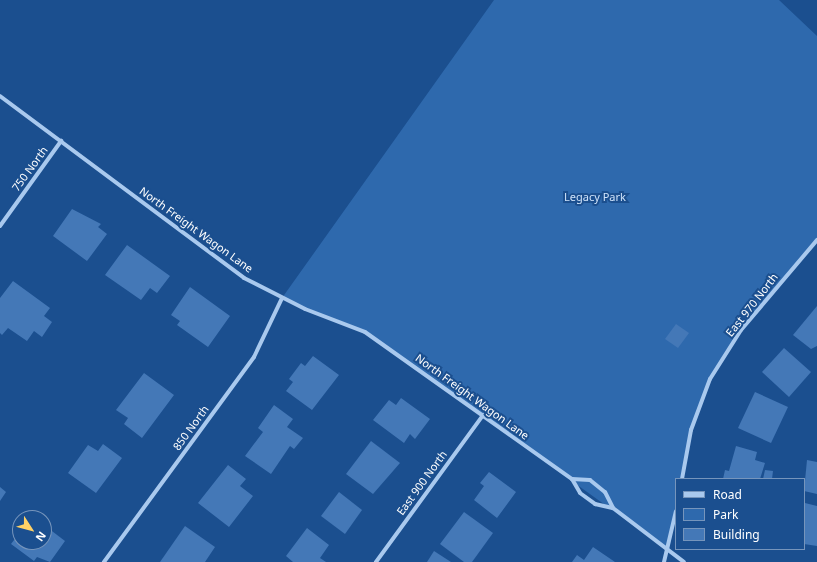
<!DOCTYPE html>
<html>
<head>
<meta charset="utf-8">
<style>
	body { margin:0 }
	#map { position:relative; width:817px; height:562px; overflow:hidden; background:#1b4f8f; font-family:"Noto Sans",sans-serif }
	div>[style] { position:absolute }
	.green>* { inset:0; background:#2e69ad }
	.building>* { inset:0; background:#4478b7 }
	.minor>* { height:4px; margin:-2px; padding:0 2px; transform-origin:2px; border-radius:2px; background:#a9c9ee }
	span { translate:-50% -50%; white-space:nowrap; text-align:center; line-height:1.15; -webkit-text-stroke:4px #1b4f8f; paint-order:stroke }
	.street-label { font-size:11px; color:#fff }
	.park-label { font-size:11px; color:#cfe3fa }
	.legend { position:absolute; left:675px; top:478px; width:130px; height:72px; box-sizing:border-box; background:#1b4f8f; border:1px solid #7695bc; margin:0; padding:5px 7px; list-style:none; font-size:12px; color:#fff }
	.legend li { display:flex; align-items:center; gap:8px; height:20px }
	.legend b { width:20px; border:1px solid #7695bc }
	.north { position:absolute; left:12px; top:510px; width:40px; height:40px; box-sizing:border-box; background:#1b4f8f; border:1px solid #7695bc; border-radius:50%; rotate:126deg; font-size:11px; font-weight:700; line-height:16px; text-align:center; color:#fff }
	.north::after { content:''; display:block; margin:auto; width:14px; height:18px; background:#ffd166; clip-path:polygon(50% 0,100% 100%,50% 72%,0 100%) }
</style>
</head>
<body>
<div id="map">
	<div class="green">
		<i style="clip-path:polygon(494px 0,779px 0,817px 36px,817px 240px,741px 330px,710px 379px,691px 430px,682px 479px,676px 479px,676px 511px,669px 551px,365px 332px,282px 298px)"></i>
	</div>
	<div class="building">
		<i style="clip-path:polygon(72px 209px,101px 224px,98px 227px,107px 234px,87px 261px,53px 236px)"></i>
		<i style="clip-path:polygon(127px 245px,170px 276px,157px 293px,150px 288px,141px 300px,105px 275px)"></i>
		<i style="clip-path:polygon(13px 281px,50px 308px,44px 316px,52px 322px,42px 337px,34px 331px,27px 341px,8px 328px,2px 335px,0 333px,0 298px)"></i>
		<i style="clip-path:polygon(190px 287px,230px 316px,208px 347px,177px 325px,180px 321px,171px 315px)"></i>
		<i style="clip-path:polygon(817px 306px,817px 346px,811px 349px,793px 335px)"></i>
		<i style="clip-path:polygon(676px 324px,689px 333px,678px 348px,665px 339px)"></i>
		<i style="clip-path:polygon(784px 348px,811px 372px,789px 397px,762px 372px)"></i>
		<i style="clip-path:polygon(313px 356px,339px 375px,312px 410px,286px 391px,293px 382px,289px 379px,301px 363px,305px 366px)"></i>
		<i style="clip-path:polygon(144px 373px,174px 395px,142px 438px,124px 424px,128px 418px,116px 410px)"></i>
		<i style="clip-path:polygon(755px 392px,788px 407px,771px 443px,738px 428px)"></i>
		<i style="clip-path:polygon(401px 398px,430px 419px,415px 439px,410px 434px,404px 443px,373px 420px,389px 400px,396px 405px)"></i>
		<i style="clip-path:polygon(274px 405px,293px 419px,287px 427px,303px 438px,294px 449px,290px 446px,271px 474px,245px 456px,263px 432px,258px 428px)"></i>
		<i style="clip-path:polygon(371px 441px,400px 463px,373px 494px,346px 474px)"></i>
		<i style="clip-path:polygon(103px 444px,122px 458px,96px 493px,68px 473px,88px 445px,98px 451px)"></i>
		<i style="clip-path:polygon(736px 446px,757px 452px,755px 460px,765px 463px,760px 479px,723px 479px,725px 470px,729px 471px)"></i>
		<i style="clip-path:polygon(807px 460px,817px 462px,817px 494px,804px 491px)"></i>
		<i style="clip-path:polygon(228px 465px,246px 479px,240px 486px,253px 496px,229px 527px,198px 503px)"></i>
		<i style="clip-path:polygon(765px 470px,773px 471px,772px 479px,763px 479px)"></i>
		<i style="clip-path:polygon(489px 472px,516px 492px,497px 518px,474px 500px,484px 486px,480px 483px)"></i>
		<i style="clip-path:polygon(0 487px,6px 492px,0 501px)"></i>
		<i style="clip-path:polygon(339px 492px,362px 510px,345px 534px,321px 516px)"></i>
		<i style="clip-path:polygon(805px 503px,817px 506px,817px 546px,804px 544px)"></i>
		<i style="clip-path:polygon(464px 512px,493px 533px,472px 562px,464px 562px,440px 544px)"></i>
		<i style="clip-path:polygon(44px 525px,65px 541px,50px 562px,37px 557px,34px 561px,11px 544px,20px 532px,20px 542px,44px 542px)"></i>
		<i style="clip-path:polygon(185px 526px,215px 547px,205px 562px,160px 562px)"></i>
		<i style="clip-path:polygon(307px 528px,329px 545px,320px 558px,326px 562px,293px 562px,286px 556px)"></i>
		<i style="clip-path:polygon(593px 547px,615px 562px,572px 562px,577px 555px,584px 560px)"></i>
		<i style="clip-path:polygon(434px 551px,451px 562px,427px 562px)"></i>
	</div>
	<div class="minor">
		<i style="left:0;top:96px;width:304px;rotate:36.7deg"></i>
		<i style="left:244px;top:278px;width:68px;rotate:26.9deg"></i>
		<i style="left:305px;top:309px;width:64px;rotate:21deg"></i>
		<i style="left:365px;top:332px;width:254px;rotate:35.4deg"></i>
		<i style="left:572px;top:479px;width:16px;rotate:60deg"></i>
		<i style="left:580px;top:493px;width:19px;rotate:36deg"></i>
		<i style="left:595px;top:504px;width:18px;rotate:13deg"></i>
		<i style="left:0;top:226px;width:105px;rotate:-54.3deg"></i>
		<i style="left:572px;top:479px;width:18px;rotate:3deg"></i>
		<i style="left:590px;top:480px;width:19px;rotate:39deg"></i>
		<i style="left:605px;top:492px;width:18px;rotate:63deg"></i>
		<i style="left:613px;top:508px;width:89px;rotate:37.3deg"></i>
		<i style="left:682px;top:479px;width:50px;rotate:-79.6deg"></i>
		<i style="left:691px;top:430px;width:54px;rotate:-69.6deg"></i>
		<i style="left:710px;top:379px;width:58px;rotate:-57.7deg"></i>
		<i style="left:741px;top:330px;width:118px;rotate:-49.8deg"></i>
		<i style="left:104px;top:562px;width:254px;rotate:-53.8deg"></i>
		<i style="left:254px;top:357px;width:65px;rotate:-64.6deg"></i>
		<i style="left:376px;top:562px;width:182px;rotate:-53.9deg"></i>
		<i style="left:664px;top:562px;width:52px;rotate:-76.8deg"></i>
	</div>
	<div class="street-label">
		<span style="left:30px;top:169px;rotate:-54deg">750 North</span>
		<span style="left:196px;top:230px;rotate:36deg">North Freight Wagon Lane</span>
		<span style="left:752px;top:305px;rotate:-52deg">East 970 North</span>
		<span style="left:472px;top:397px;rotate:36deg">North Freight Wagon Lane</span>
		<span style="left:191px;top:428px;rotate:-54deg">850 North</span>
		<span style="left:422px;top:483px;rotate:-54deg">East 900 North</span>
	</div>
	<div class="park-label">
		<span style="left:595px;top:197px">Legacy Park</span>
	</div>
	<ul class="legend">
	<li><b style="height:5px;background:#a9c9ee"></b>Road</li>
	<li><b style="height:11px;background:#2e69ad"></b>Park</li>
	<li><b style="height:11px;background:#4478b7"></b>Building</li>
	</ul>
	<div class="north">N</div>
</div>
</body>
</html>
